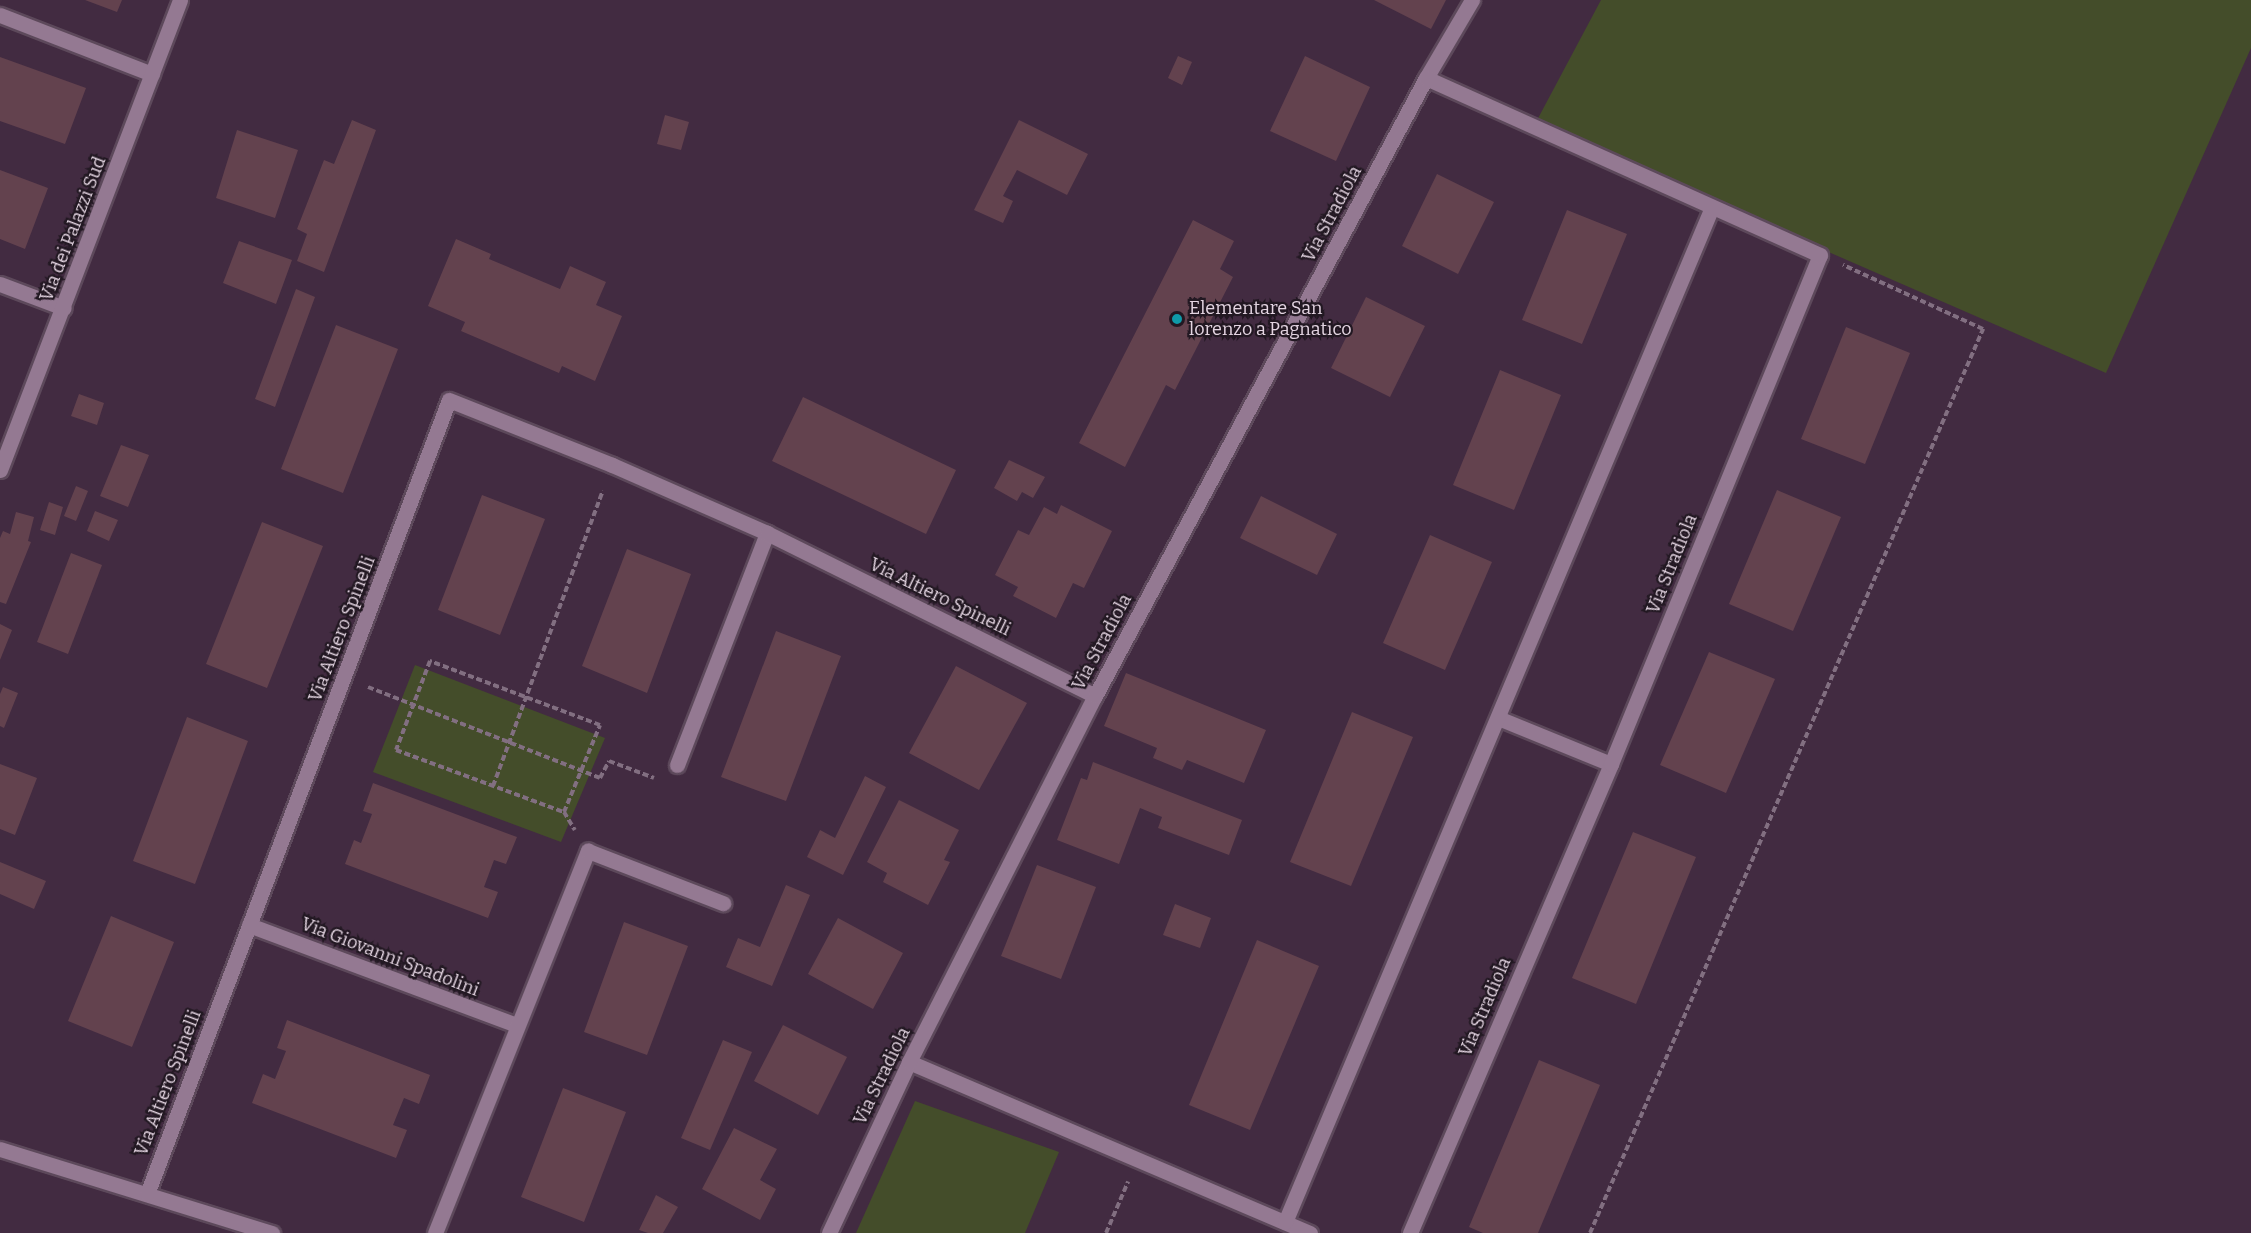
<!DOCTYPE html>
<html>
<head>
<meta charset="utf-8">
<style>
	body { margin:0 }
	#map { position:relative; width:2251px; height:1233px; overflow:hidden; background:#422b41; font-family:Bitter,serif }
	div>[style] { position:absolute }
	.green>* { inset:0; background:#444d2a }
	.building>* { inset:0; background:#63424e }
	.path>* { height:4px; margin-top:-2px; transform-origin:0; background:repeating-linear-gradient(90deg,#826f81 0 6px,transparent 0 9px) }
	.roads { filter:drop-shadow(2px 0 #5d495b) drop-shadow(-2px 0 #5d495b) drop-shadow(0 2px #5d495b) drop-shadow(0 -2px #5d495b) }
	.minor>* { height:15px; margin:-7.5px; padding:0 7.5px; transform-origin:7.5px; border-radius:7.5px; background:#947992 }
	.dots>* { width:16px; height:16px; translate:-50% -50%; box-sizing:border-box; border:3px solid #221822; border-radius:50% }
	span { translate:-50% -50%; white-space:nowrap; text-align:center; line-height:1.15; -webkit-text-stroke:4.5px #221822; paint-order:stroke }
	.street-label { font-size:18px; color:#e4d5e2 }
	.poi-label { font-size:18px; color:#e4d5e2 }
	.left { translate:0 -50%; text-align:left }
</style>
</head>
<body>
<div id="map">
	<div class="green">
		<i style="clip-path:polygon(1601px 0,2251px 0,2251px 48px,2106px 373px,1535px 124px)"></i>
		<i style="clip-path:polygon(415px 665px,605px 738px,561px 842px,373px 772px)"></i>
		<i style="clip-path:polygon(915px 1101px,1059px 1152px,1025px 1233px,856px 1233px)"></i>
	</div>
	<div class="building">
		<i style="clip-path:polygon(85px 0,122px 0,117px 12px)"></i>
		<i style="clip-path:polygon(1374px 0,1446px 0,1431px 29px)"></i>
		<i style="clip-path:polygon(1178px 56px,1192px 62px,1182px 85px,1168px 78px)"></i>
		<i style="clip-path:polygon(1305px 56px,1370px 87px,1336px 161px,1270px 131px)"></i>
		<i style="clip-path:polygon(0 57px,86px 88px,65px 144px,0 121px)"></i>
		<i style="clip-path:polygon(665px 115px,689px 122px,681px 150px,657px 144px)"></i>
		<i style="clip-path:polygon(352px 120px,376px 130px,324px 272px,297px 261px,307px 234px,297px 229px,324px 160px,334px 164px)"></i>
		<i style="clip-path:polygon(1019px 120px,1088px 154px,1067px 195px,1017px 170px,1003px 196px,1013px 201px,1003px 223px,974px 210px)"></i>
		<i style="clip-path:polygon(237px 130px,298px 150px,275px 218px,216px 198px)"></i>
		<i style="clip-path:polygon(0 170px,48px 188px,25px 249px,0 239px)"></i>
		<i style="clip-path:polygon(1437px 174px,1494px 202px,1458px 274px,1402px 246px)"></i>
		<i style="clip-path:polygon(1567px 210px,1627px 234px,1582px 344px,1522px 320px)"></i>
		<i style="clip-path:polygon(1193px 220px,1234px 241px,1220px 269px,1233px 277px,1175px 390px,1166px 385px,1125px 467px,1079px 443px)"></i>
		<i style="clip-path:polygon(456px 239px,491px 254px,489px 259px,560px 289px,570px 266px,606px 282px,596px 305px,622px 316px,595px 381px,562px 366px,559px 373px,461px 331px,465px 322px,428px 306px)"></i>
		<i style="clip-path:polygon(239px 241px,292px 260px,276px 304px,223px 283px)"></i>
		<i style="clip-path:polygon(296px 289px,315px 297px,275px 407px,255px 399px)"></i>
		<i style="clip-path:polygon(1366px 297px,1425px 326px,1390px 397px,1331px 368px)"></i>
		<i style="clip-path:polygon(336px 325px,398px 349px,343px 493px,281px 469px)"></i>
		<i style="clip-path:polygon(1846px 327px,1910px 353px,1865px 464px,1801px 439px)"></i>
		<i style="clip-path:polygon(1500px 370px,1561px 395px,1514px 510px,1453px 485px)"></i>
		<i style="clip-path:polygon(79px 394px,104px 403px,97px 425px,71px 416px)"></i>
		<i style="clip-path:polygon(803px 397px,956px 470px,926px 534px,772px 461px)"></i>
		<i style="clip-path:polygon(121px 445px,149px 455px,128px 507px,100px 496px)"></i>
		<i style="clip-path:polygon(1009px 460px,1045px 477px,1033px 498px,1022px 492px,1017px 501px,994px 488px)"></i>
		<i style="clip-path:polygon(76px 486px,88px 491px,76px 521px,64px 516px)"></i>
		<i style="clip-path:polygon(1777px 490px,1841px 517px,1793px 631px,1729px 604px)"></i>
		<i style="clip-path:polygon(482px 495px,545px 519px,500px 635px,438px 610px)"></i>
		<i style="clip-path:polygon(1261px 496px,1337px 534px,1317px 575px,1240px 538px)"></i>
		<i style="clip-path:polygon(49px 502px,63px 507px,55px 535px,40px 530px)"></i>
		<i style="clip-path:polygon(1061px 505px,1112px 531px,1084px 588px,1073px 583px,1056px 618px,1013px 596px,1018px 587px,995px 575px,1018px 530px,1029px 535px,1044px 507px,1057px 514px)"></i>
		<i style="clip-path:polygon(95px 511px,118px 520px,109px 541px,87px 531px)"></i>
		<i style="clip-path:polygon(16px 512px,34px 517px,28px 541px,31px 542px,6px 604px,0 602px,0 538px,3px 531px,10px 534px)"></i>
		<i style="clip-path:polygon(262px 522px,323px 546px,267px 688px,206px 664px)"></i>
		<i style="clip-path:polygon(1430px 535px,1492px 562px,1445px 670px,1383px 643px)"></i>
		<i style="clip-path:polygon(627px 549px,691px 574px,647px 693px,582px 666px)"></i>
		<i style="clip-path:polygon(71px 553px,102px 565px,68px 654px,37px 642px)"></i>
		<i style="clip-path:polygon(0 624px,12px 630px,0 660px)"></i>
		<i style="clip-path:polygon(776px 631px,841px 656px,786px 801px,721px 777px)"></i>
		<i style="clip-path:polygon(1709px 652px,1775px 679px,1726px 793px,1660px 765px)"></i>
		<i style="clip-path:polygon(956px 666px,1027px 703px,979px 790px,909px 753px)"></i>
		<i style="clip-path:polygon(1126px 673px,1266px 730px,1244px 783px,1187px 760px,1182px 770px,1153px 758px,1157px 748px,1104px 726px)"></i>
		<i style="clip-path:polygon(3px 687px,18px 693px,4px 728px,0 726px,0 694px)"></i>
		<i style="clip-path:polygon(1352px 712px,1413px 737px,1351px 886px,1290px 862px)"></i>
		<i style="clip-path:polygon(187px 717px,248px 741px,195px 884px,133px 861px)"></i>
		<i style="clip-path:polygon(1093px 762px,1242px 820px,1229px 855px,1158px 828px,1162px 817px,1140px 808px,1119px 864px,1057px 840px,1081px 778px,1087px 780px)"></i>
		<i style="clip-path:polygon(0 764px,37px 778px,15px 835px,0 829px)"></i>
		<i style="clip-path:polygon(865px 776px,886px 787px,843px 875px,807px 857px,820px 830px,835px 838px)"></i>
		<i style="clip-path:polygon(373px 783px,517px 837px,506px 864px,494px 860px,484px 887px,498px 892px,488px 918px,345px 864px,354px 840px,361px 843px,372px 814px,363px 811px)"></i>
		<i style="clip-path:polygon(899px 800px,959px 830px,944px 860px,950px 862px,928px 905px,883px 882px,887px 873px,867px 862px)"></i>
		<i style="clip-path:polygon(1633px 832px,1696px 857px,1636px 1004px,1572px 978px)"></i>
		<i style="clip-path:polygon(0 862px,46px 881px,34px 909px,0 894px)"></i>
		<i style="clip-path:polygon(1037px 865px,1096px 887px,1061px 979px,1001px 956px)"></i>
		<i style="clip-path:polygon(786px 885px,810px 895px,772px 986px,726px 967px,738px 938px,760px 947px)"></i>
		<i style="clip-path:polygon(1175px 904px,1211px 918px,1200px 948px,1163px 935px)"></i>
		<i style="clip-path:polygon(111px 916px,174px 942px,132px 1047px,68px 1021px)"></i>
		<i style="clip-path:polygon(838px 918px,903px 953px,873px 1009px,808px 974px)"></i>
		<i style="clip-path:polygon(624px 922px,688px 946px,647px 1055px,584px 1032px)"></i>
		<i style="clip-path:polygon(1257px 940px,1319px 966px,1250px 1130px,1189px 1105px)"></i>
		<i style="clip-path:polygon(287px 1020px,430px 1075px,419px 1104px,404px 1098px,393px 1125px,407px 1130px,396px 1158px,252px 1103px,263px 1074px,275px 1079px,286px 1051px,277px 1048px)"></i>
		<i style="clip-path:polygon(783px 1025px,847px 1057px,818px 1115px,754px 1081px)"></i>
		<i style="clip-path:polygon(723px 1040px,752px 1052px,710px 1150px,681px 1138px)"></i>
		<i style="clip-path:polygon(1539px 1060px,1600px 1085px,1538px 1233px,1483px 1233px,1469px 1227px)"></i>
		<i style="clip-path:polygon(563px 1088px,626px 1112px,584px 1222px,521px 1197px)"></i>
		<i style="clip-path:polygon(734px 1128px,777px 1149px,760px 1180px,776px 1189px,760px 1220px,702px 1189px)"></i>
		<i style="clip-path:polygon(656px 1195px,678px 1207px,663px 1233px,648px 1233px,639px 1230px)"></i>
	</div>
	<div class="path">
		<i style="left:368px;top:687px;width:249px;rotate:21.4deg"></i>
		<i style="left:600px;top:778px;width:19px;rotate:-62deg"></i>
		<i style="left:609px;top:761px;width:48px;rotate:20.7deg"></i>
		<i style="left:493px;top:786px;width:315px;rotate:-69.6deg"></i>
		<i style="left:564px;top:812px;width:94px;rotate:-67.5deg"></i>
		<i style="left:600px;top:725px;width:182px;rotate:-159.4deg"></i>
		<i style="left:430px;top:661px;width:95px;rotate:110.9deg"></i>
		<i style="left:396px;top:750px;width:179px;rotate:20.3deg"></i>
		<i style="left:564px;top:812px;width:21px;rotate:59deg"></i>
		<i style="left:1106px;top:1233px;width:56px;rotate:-66.7deg"></i>
		<i style="left:1590px;top:1233px;width:986px;rotate:-66.5deg"></i>
		<i style="left:1983px;top:329px;width:154px;rotate:-155.4deg"></i>
	</div>
	<div class="roads">
		<div class="minor">
			<i style="left:0;top:15px;width:163px;rotate:21.2deg"></i>
			<i style="left:0;top:284px;width:68px;rotate:20.6deg"></i>
			<i style="left:0;top:470px;width:503px;rotate:-69.04deg"></i>
			<i style="left:1498px;top:718px;width:122px;rotate:22.2deg"></i>
			<i style="left:677px;top:765px;width:249px;rotate:-68.8deg"></i>
			<i style="left:249px;top:925px;width:286px;rotate:20.5deg"></i>
			<i style="left:909px;top:1062px;width:436px;rotate:23.1deg"></i>
			<i style="left:0;top:1149px;width:285px;rotate:17.2deg"></i>
			<i style="left:147px;top:1194px;width:849px;rotate:-69.18deg"></i>
			<i style="left:449px;top:400px;width:175px;rotate:21.7deg"></i>
			<i style="left:612px;top:465px;width:169px;rotate:23.7deg"></i>
			<i style="left:767px;top:533px;width:366px;rotate:26.4deg"></i>
			<i style="left:1285px;top:1222px;width:1101px;rotate:-67.18deg"></i>
			<i style="left:435px;top:1233px;width:412px;rotate:-68.2deg"></i>
			<i style="left:588px;top:851px;width:145px;rotate:21.1deg"></i>
			<i style="left:829px;top:1233px;width:189px;rotate:-64.9deg"></i>
			<i style="left:909px;top:1062px;width:411px;rotate:-63.1deg"></i>
			<i style="left:1095px;top:696px;width:701px;rotate:-61.83deg"></i>
			<i style="left:1426px;top:78px;width:91px;rotate:-59.5deg"></i>
			<i style="left:1410px;top:1233px;width:510px;rotate:-66.8deg"></i>
			<i style="left:1611px;top:764px;width:550px;rotate:-67.68deg"></i>
			<i style="left:1820px;top:255px;width:432px;rotate:-155.8deg"></i>
		</div>
	</div>
	<div class="dots">
		<i style="left:1177px;top:319px;background:#0f9aa8"></i>
	</div>
	<div class="street-label">
		<span style="left:1332px;top:214px;rotate:-62deg">Via Stradiola</span>
		<span style="left:73px;top:229px;rotate:-69deg">Via dei Palazzi Sud</span>
		<span style="left:1672px;top:564px;rotate:-68deg">Via Stradiola</span>
		<span style="left:940px;top:597px;rotate:26deg">Via Altiero Spinelli</span>
		<span style="left:342px;top:629px;rotate:-69deg">Via Altiero Spinelli</span>
		<span style="left:1102px;top:642px;rotate:-62deg">Via Stradiola</span>
		<span style="left:390px;top:957px;rotate:21deg">Via Giovanni Spadolini</span>
		<span style="left:1485px;top:1007px;rotate:-67deg">Via Stradiola</span>
		<span style="left:882px;top:1076px;rotate:-64deg">Via Stradiola</span>
		<span style="left:168px;top:1083px;rotate:-69deg">Via Altiero Spinelli</span>
	</div>
	<div class="poi-label">
		<span class="left" style="left:1189px;top:319px">Elementare San<br>lorenzo a Pagnatico</span>
	</div>
</div>
</body>
</html>
